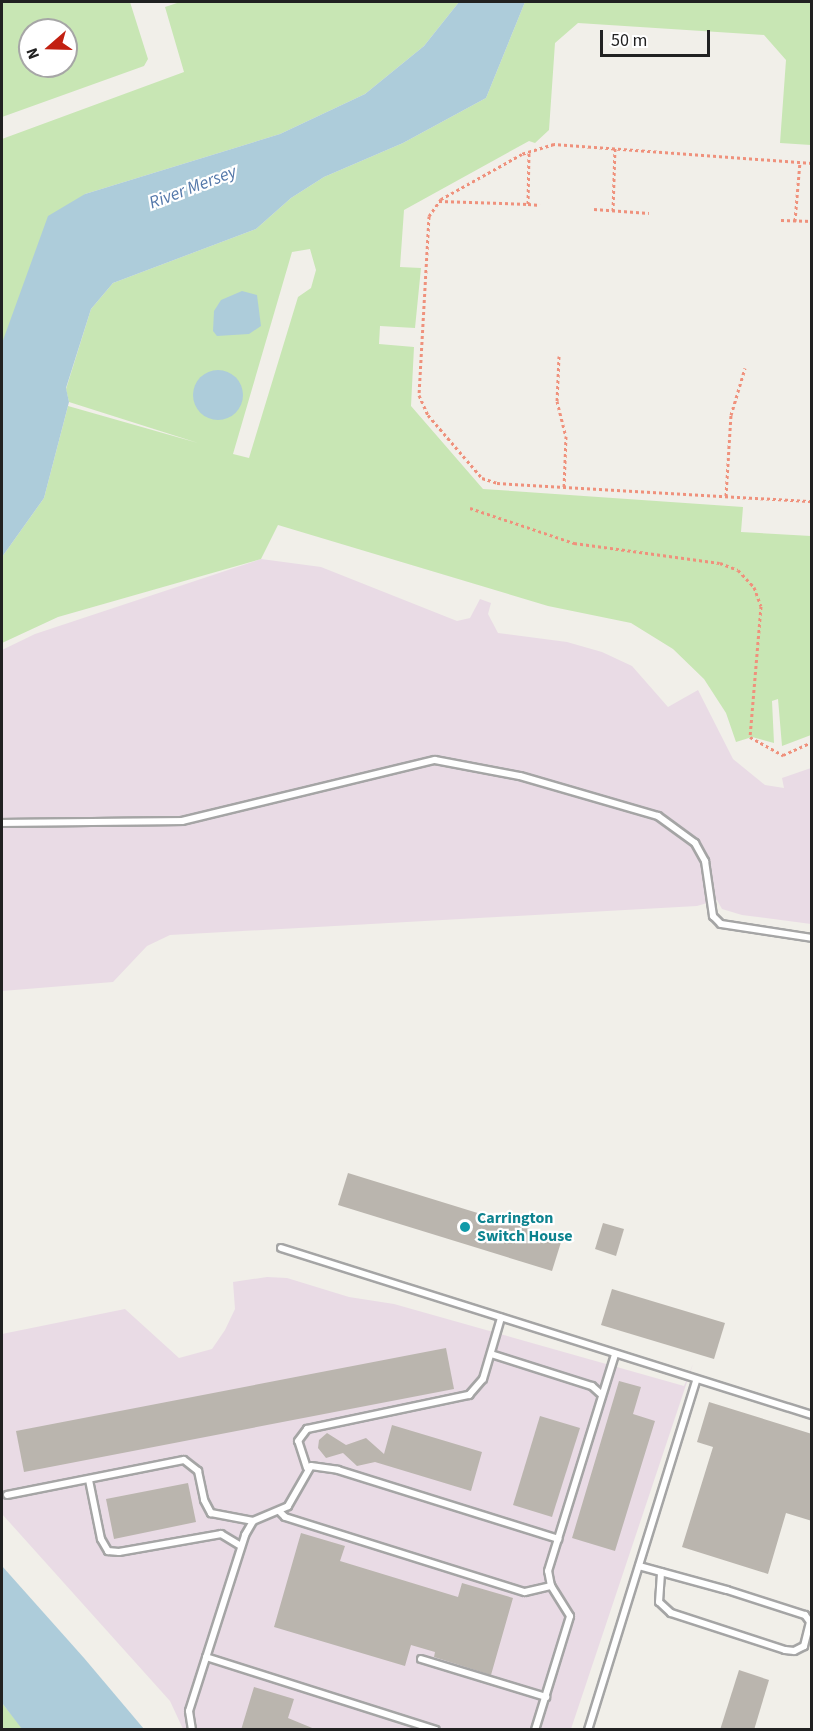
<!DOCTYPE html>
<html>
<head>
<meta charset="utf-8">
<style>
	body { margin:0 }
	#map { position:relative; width:813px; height:1731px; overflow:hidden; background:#f1efe9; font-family:"Source Sans 3",sans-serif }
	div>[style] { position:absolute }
	.industrial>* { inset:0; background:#e9dbe5 }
	.grass>* { inset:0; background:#c8e6b4 }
	.water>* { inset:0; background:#adccda }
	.round { border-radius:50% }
	.building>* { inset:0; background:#bab5ae }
	.path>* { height:3px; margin-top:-1.5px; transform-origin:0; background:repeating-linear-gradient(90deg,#ef917c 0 3px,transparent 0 6px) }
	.roads { filter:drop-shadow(2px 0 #a5a5a5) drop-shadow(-2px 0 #a5a5a5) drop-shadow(0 2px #a5a5a5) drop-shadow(0 -2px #a5a5a5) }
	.lane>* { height:6px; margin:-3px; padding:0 3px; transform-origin:3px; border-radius:3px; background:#fff }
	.dots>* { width:16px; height:16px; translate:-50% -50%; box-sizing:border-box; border:3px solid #fff; border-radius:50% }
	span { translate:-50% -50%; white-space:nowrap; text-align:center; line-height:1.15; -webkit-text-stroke:4.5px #fff; paint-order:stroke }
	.culture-label { font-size:16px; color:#0d838f; font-weight:700 }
	.left { translate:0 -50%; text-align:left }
	.water-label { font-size:18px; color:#5478aa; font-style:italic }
	.frame { position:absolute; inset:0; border:3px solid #212121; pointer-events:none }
	.north { position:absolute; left:18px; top:18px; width:60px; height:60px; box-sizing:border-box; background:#fff; border:2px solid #a6a6a6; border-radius:50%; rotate:250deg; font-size:16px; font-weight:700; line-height:24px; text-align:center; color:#212121 }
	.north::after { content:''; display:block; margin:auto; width:21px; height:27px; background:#c22011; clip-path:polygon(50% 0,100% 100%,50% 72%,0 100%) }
	.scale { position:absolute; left:600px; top:30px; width:110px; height:27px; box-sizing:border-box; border:3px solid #212121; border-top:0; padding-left:8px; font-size:18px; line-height:21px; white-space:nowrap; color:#212121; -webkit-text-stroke:4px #fff; paint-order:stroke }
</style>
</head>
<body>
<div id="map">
	<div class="industrial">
		<i style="clip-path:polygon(261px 559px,321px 567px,457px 621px,470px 618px,480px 599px,491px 603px,488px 614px,498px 633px,567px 642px,602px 652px,632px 666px,668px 707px,698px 690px,733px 759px,765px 785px,784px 788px,782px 778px,811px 768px,811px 924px,742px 915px,722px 909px,717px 900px,697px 906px,170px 935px,147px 946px,113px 982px,2px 991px,2px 650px,35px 634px)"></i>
		<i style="clip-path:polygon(267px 1277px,287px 1278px,349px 1297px,394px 1304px,684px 1386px,693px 1364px,571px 1729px,183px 1729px,170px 1701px,2px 1514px,2px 1334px,125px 1309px,179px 1358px,212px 1349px,225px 1330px,235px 1309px,233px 1282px)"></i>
	</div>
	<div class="grass">
		<i style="clip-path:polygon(evenodd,2px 2px,130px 2px,148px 59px,144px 66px,2px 117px,2px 2px,30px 30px,66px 30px,66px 66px,30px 66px,30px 30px)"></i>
		<i style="clip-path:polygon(180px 2px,459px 2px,424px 46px,365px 94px,280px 134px,85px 194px,2px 343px,2px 139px,184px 72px,165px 7px)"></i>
		<i style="clip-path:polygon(evenodd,525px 2px,811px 2px,811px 145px,780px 143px,786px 60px,764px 35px,578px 23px,555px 43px,549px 130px,535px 143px,529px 141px,404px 210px,400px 267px,421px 268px,415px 328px,380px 326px,379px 344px,414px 347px,411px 406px,483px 489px,743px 507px,741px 532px,811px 536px,811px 735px,782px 746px,778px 699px,772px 701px,774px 743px,752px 737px,736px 742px,726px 713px,704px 679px,673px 649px,631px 623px,548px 606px,278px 525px,261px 559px,58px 617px,2px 643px,2px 557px,44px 498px,68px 406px,198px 443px,69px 402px,66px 389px,91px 309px,113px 283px,256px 229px,291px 198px,324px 177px,403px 143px,486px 98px,525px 2px,310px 249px,316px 270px,311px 288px,298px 297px,249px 458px,233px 454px,292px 252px,310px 249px)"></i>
		<i style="clip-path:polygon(2px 1703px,23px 1729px,2px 1729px)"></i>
	</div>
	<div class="water">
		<i style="clip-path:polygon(459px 2px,525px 2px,486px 98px,403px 143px,324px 177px,291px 198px,256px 229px,113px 283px,91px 309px,66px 388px,69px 402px,44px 498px,2px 557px,2px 343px,48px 216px,85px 194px,280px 134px,365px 94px,424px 46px)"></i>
		<i style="clip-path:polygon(242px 291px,257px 295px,261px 326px,249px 334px,217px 336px,213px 331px,214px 311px,221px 300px)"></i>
		<i class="round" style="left:193px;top:370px;width:50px;height:50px"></i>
		<i style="clip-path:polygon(2px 1566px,84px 1658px,144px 1729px,22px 1729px,2px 1703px)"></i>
	</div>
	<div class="building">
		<i style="clip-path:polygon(348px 1173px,562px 1239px,552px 1271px,338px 1205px)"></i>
		<i style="clip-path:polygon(603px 1223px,624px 1229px,616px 1256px,595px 1249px)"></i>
		<i style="clip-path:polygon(612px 1289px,725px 1323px,714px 1359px,601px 1325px)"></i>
		<i style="clip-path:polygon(446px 1348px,454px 1389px,24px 1472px,16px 1431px)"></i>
		<i style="clip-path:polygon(619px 1381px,641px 1387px,633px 1414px,655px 1421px,615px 1551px,572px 1538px)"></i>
		<i style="clip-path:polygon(709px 1402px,812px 1434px,812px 1521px,786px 1513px,768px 1574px,682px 1547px,713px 1447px,697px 1442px)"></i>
		<i style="clip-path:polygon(540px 1416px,580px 1428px,552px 1517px,513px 1505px)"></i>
		<i style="clip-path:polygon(392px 1425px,482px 1452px,471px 1491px,375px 1462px,357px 1466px,343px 1453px,326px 1458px,318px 1448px,319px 1440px,327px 1433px,346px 1445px,366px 1438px,384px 1454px)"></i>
		<i style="clip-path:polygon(188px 1483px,196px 1522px,114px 1539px,106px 1499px)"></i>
		<i style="clip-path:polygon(301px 1533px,345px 1546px,340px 1561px,458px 1597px,462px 1583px,513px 1598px,491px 1675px,434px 1657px,435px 1652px,411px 1645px,405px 1666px,274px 1627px)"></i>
		<i style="clip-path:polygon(739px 1670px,769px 1680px,754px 1730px,720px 1730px)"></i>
		<i style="clip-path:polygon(254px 1687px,294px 1699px,288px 1718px,317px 1730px,241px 1730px)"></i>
	</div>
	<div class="path">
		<i style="left:812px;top:163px;width:259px;rotate:-175.8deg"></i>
		<i style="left:554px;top:144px;width:34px;rotate:163deg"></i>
		<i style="left:522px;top:154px;width:93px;rotate:150.9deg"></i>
		<i style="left:441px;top:199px;width:21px;rotate:125deg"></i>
		<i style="left:429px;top:216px;width:179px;rotate:93.2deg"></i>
		<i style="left:419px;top:395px;width:22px;rotate:66deg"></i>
		<i style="left:428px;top:415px;width:83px;rotate:49.4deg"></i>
		<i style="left:482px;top:478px;width:16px;rotate:18deg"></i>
		<i style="left:497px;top:483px;width:316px;rotate:3.3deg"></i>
		<i style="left:439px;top:201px;width:89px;rotate:1.9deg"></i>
		<i style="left:528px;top:204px;width:53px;rotate:-88.9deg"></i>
		<i style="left:528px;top:204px;width:12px;rotate:5deg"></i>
		<i style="left:594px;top:209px;width:55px;rotate:4.2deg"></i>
		<i style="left:613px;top:211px;width:63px;rotate:-88.2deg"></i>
		<i style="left:781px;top:220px;width:31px;rotate:2deg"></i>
		<i style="left:795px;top:221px;width:59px;rotate:-85.2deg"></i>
		<i style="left:559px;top:356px;width:45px;rotate:92.5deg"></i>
		<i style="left:557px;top:401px;width:36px;rotate:76deg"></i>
		<i style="left:566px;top:436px;width:51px;rotate:92.2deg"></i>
		<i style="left:726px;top:496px;width:81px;rotate:-86.5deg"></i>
		<i style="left:731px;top:415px;width:49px;rotate:-73.4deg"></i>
		<i style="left:470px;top:508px;width:110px;rotate:18.6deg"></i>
		<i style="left:574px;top:543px;width:147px;rotate:7.8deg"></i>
		<i style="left:720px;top:563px;width:19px;rotate:21deg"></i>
		<i style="left:738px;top:570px;width:23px;rotate:47deg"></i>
		<i style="left:754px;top:587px;width:20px;rotate:70deg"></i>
		<i style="left:761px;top:606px;width:131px;rotate:94.8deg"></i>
		<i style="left:750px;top:737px;width:38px;rotate:29deg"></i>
		<i style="left:783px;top:755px;width:32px;rotate:-24deg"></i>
	</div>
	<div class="roads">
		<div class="lane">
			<i style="left:2px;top:823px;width:180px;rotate:-0.6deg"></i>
			<i style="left:182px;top:821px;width:260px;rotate:-13.6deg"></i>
			<i style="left:435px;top:760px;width:86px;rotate:10.7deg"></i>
			<i style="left:520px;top:776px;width:144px;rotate:16.2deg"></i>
			<i style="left:658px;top:816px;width:46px;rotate:36.1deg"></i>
			<i style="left:695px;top:843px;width:21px;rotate:61deg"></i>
			<i style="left:705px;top:861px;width:56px;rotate:81.7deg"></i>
			<i style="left:713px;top:916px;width:11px;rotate:45deg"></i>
			<i style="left:721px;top:924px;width:92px;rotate:8.7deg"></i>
			<i style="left:281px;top:1248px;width:557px;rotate:17.46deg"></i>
			<i style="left:491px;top:1354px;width:106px;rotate:17.6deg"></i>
			<i style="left:592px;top:1386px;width:13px;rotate:42deg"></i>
			<i style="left:307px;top:1468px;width:28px;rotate:-108deg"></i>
			<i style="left:298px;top:1441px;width:15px;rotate:-53deg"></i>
			<i style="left:307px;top:1429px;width:166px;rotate:-11.9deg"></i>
			<i style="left:469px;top:1395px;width:21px;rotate:-49deg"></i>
			<i style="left:483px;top:1379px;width:64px;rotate:-73.6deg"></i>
			<i style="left:89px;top:1480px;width:60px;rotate:78.5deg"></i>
			<i style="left:101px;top:1539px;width:14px;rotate:60deg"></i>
			<i style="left:108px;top:1551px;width:11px;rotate:5deg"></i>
			<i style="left:119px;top:1552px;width:104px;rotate:-10deg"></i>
			<i style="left:221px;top:1534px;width:23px;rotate:31deg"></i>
			<i style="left:7px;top:1495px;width:180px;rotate:-11.2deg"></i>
			<i style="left:184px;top:1460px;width:18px;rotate:38deg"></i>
			<i style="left:198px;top:1471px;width:30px;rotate:78deg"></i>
			<i style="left:204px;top:1500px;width:15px;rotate:62deg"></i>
			<i style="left:211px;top:1513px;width:43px;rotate:10.8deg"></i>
			<i style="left:279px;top:1511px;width:8px;rotate:45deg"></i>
			<i style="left:285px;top:1517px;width:251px;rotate:17.4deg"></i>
			<i style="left:525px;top:1592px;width:27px;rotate:-13deg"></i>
			<i style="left:639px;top:1566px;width:91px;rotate:15.3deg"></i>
			<i style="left:727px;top:1590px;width:82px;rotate:17.8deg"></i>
			<i style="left:805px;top:1615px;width:9px;rotate:54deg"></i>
			<i style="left:810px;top:1622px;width:25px;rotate:104deg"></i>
			<i style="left:804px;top:1646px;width:11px;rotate:153deg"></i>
			<i style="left:794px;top:1651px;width:9px;rotate:-174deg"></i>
			<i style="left:785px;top:1650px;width:120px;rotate:-162deg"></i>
			<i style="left:671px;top:1613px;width:16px;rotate:-137deg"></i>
			<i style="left:659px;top:1602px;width:30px;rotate:-86deg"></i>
			<i style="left:206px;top:1657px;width:241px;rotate:17.6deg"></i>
			<i style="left:421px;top:1659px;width:131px;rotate:16.9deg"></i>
			<i style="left:192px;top:1730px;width:19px;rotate:-99deg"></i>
			<i style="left:189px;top:1711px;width:185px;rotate:-72.3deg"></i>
			<i style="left:245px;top:1535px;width:16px;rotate:-60deg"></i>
			<i style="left:253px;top:1521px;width:38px;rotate:-23deg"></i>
			<i style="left:288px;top:1506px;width:46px;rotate:-60.1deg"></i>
			<i style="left:311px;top:1466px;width:27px;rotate:8deg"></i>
			<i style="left:338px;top:1470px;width:231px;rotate:17.4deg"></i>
			<i style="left:535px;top:1730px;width:119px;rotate:-72.9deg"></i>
			<i style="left:570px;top:1616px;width:36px;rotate:-122deg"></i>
			<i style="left:551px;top:1586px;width:15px;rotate:-101deg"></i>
			<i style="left:548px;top:1571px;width:226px;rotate:-72.8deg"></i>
			<i style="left:588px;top:1730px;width:365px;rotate:-72.8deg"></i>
		</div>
	</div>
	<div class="dots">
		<i style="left:465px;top:1227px;background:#0f9aa8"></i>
	</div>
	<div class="culture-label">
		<span class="left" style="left:477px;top:1227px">Carrington<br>Switch House</span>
	</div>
	<div class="water-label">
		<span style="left:193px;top:188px;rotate:-21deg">River Mersey</span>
	</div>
	<div class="frame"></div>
	<div class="north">N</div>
	<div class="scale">50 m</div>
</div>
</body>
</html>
